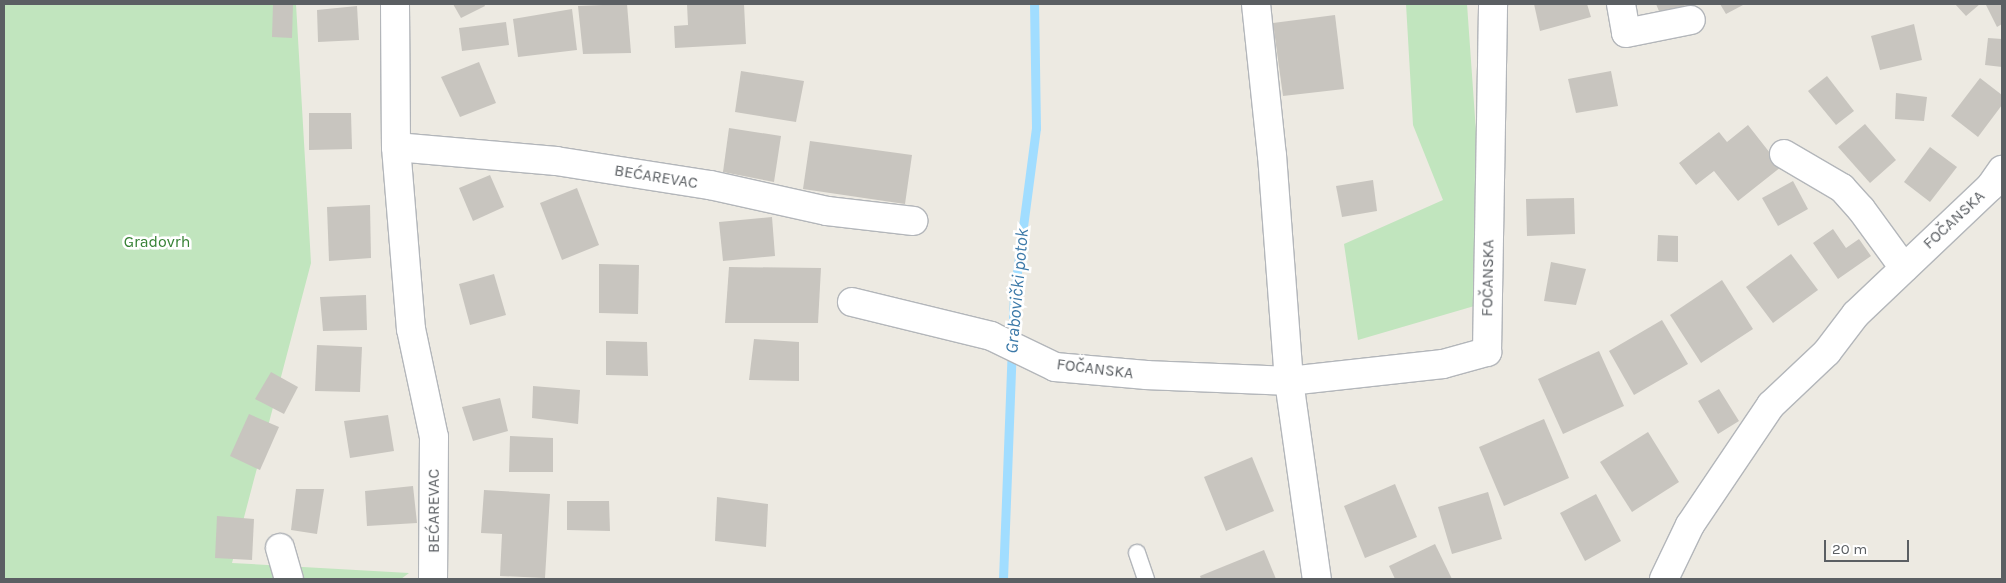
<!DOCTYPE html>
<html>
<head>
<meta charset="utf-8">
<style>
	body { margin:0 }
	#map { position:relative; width:2006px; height:583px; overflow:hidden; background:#edeae2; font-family:Karla,sans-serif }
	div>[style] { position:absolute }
	.green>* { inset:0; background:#c1e5be }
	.stream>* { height:9px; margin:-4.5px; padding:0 4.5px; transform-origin:4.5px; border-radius:4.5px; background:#a1ddff }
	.building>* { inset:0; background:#c8c5bf }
	.roads { filter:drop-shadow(1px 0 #b3b6ba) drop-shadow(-1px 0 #b3b6ba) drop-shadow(0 1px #b3b6ba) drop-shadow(0 -1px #b3b6ba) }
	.lane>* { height:16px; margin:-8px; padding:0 8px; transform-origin:8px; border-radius:8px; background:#fff }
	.street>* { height:28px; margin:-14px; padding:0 14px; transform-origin:14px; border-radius:14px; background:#fff }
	span { translate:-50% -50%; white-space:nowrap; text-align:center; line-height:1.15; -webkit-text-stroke:5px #fff; paint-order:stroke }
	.street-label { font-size:16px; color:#5b5f63 }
	.park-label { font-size:16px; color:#368134 }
	.water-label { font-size:18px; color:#3c79a8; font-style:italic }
	.frame { position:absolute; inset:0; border:5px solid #5b5f63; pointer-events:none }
	.scale { position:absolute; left:1824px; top:540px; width:85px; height:22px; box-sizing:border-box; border:2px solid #5b5f63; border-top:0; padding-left:6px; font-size:15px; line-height:18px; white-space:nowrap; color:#5b5f63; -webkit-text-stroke:4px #fff; paint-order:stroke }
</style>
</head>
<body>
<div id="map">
	<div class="green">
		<i style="clip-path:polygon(4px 4px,296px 4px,311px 263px,232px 563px,409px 573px,401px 579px,4px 579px)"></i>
		<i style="clip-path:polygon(1406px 4px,1467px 4px,1488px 302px,1358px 340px,1344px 244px,1443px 200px,1413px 125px)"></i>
	</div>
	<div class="stream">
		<i style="left:1003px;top:579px;width:284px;rotate:-87.8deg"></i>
		<i style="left:1014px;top:295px;width:168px;rotate:-82.5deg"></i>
		<i style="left:1036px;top:128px;width:124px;rotate:-90.9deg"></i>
	</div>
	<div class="building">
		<i style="clip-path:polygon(273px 4px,293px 4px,292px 38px,272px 37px)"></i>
		<i style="clip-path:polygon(453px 4px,484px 4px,485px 6px,461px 18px)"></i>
		<i style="clip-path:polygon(627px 4px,631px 53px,583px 54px,578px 6px)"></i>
		<i style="clip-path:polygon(687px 4px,744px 4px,746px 44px,675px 48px,674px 26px,688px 25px)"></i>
		<i style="clip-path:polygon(1534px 4px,1587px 4px,1591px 17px,1540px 31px)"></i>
		<i style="clip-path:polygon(1656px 4px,1688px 4px,1661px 16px)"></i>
		<i style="clip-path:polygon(1720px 4px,1742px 4px,1743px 5px,1726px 14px)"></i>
		<i style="clip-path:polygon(1955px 4px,1980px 4px,1966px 16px)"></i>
		<i style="clip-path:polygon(1989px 4px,2002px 4px,2002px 24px,1997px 27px,1986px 5px)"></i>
		<i style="clip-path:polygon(357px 6px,359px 40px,318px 42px,317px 10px)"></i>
		<i style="clip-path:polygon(572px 9px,577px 50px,518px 57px,513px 19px)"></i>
		<i style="clip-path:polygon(1335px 15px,1344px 89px,1283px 96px,1273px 23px)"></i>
		<i style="clip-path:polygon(506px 22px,509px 45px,462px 51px,459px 28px)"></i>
		<i style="clip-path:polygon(1914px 24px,1922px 60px,1880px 70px,1871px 36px)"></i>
		<i style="clip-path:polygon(1988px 38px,2002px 39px,2002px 67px,1985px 65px)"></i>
		<i style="clip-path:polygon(479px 62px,496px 103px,460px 117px,441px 77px)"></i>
		<i style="clip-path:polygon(741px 71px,804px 81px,796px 122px,735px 112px)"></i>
		<i style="clip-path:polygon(1611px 71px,1618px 106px,1576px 113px,1568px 79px)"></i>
		<i style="clip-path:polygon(1827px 76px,1854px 111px,1836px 125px,1808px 91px)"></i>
		<i style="clip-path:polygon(1980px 78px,2002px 95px,2002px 105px,1978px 137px,1951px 116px)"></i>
		<i style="clip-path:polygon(1896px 93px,1927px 97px,1924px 121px,1895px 119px)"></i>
		<i style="clip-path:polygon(309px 113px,351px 113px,352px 149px,309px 150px)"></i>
		<i style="clip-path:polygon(1865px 124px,1896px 160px,1870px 183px,1838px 147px)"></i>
		<i style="clip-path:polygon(1748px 125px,1781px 167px,1738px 201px,1714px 171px,1696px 185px,1679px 163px,1719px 132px,1727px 142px)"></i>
		<i style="clip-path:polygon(729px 128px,781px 136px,774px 182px,723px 172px)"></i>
		<i style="clip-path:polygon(810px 141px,912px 155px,905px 204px,803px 189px)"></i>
		<i style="clip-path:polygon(1930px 147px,1957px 167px,1930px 202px,1904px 182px)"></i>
		<i style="clip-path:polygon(490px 175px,504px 207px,473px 221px,459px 188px)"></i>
		<i style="clip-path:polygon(1373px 180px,1377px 211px,1342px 217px,1336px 186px)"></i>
		<i style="clip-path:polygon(1793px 181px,1808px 209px,1778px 226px,1762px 198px)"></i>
		<i style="clip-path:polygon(577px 188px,599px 245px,562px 260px,540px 203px)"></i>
		<i style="clip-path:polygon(1574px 198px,1575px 234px,1527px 236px,1526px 199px)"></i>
		<i style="clip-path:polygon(370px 205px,371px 258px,329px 261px,327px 207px)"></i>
		<i style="clip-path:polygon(772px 217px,775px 256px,723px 261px,719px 222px)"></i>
		<i style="clip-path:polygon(1833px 229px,1846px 248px,1859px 239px,1871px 256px,1838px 279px,1813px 243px)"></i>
		<i style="clip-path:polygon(1658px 235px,1678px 236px,1678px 262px,1657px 261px)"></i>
		<i style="clip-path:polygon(1791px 254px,1818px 290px,1773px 323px,1746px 287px)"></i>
		<i style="clip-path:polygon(1551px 262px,1586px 269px,1576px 305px,1544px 301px)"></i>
		<i style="clip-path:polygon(599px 264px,639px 265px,638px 314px,599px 313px)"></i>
		<i style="clip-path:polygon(729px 267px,821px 268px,818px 323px,725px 323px)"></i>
		<i style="clip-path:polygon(494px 274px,506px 315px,470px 325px,459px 284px)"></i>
		<i style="clip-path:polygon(1722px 280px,1753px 329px,1701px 363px,1670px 315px)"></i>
		<i style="clip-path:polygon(366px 295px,367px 330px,323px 331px,320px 297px)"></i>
		<i style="clip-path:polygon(1662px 320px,1688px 364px,1634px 395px,1609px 351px)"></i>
		<i style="clip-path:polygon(754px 339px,799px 342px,799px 381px,749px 380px)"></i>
		<i style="clip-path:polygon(606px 341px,647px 342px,648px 376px,606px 375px)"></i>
		<i style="clip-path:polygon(317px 345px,362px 347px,360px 392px,315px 391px)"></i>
		<i style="clip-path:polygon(1599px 351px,1624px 406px,1563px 434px,1538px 379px)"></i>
		<i style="clip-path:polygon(271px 372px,298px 387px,284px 414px,255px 399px)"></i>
		<i style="clip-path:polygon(533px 386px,580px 390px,578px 424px,532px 418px)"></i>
		<i style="clip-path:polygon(1719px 389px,1739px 421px,1718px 434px,1698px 401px)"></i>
		<i style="clip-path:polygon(500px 398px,508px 431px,473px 441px,462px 407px)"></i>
		<i style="clip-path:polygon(249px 414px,279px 427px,260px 470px,230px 456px)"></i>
		<i style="clip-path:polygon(388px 415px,394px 451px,350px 458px,344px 421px)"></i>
		<i style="clip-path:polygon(1544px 419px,1569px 478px,1504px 506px,1479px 447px)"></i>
		<i style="clip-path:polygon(1648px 432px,1679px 482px,1632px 512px,1600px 462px)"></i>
		<i style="clip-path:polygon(510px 436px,553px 438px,553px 472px,509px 472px)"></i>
		<i style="clip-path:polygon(1252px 457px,1274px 511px,1226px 531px,1204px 477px)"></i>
		<i style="clip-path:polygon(1395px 484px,1417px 537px,1365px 558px,1344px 506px)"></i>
		<i style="clip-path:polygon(413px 486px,417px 523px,367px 526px,365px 491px)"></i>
		<i style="clip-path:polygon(296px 489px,324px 489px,317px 534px,291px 530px)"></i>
		<i style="clip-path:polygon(484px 490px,550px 494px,545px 578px,500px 576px,502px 534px,481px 533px)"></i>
		<i style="clip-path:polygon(1488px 492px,1502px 539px,1452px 554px,1438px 507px)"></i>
		<i style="clip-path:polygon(1596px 494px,1621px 541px,1585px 561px,1560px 513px)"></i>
		<i style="clip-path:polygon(717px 497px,768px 504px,766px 547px,715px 541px)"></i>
		<i style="clip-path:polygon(567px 501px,609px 501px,610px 531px,567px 530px)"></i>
		<i style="clip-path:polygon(217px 516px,254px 519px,252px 560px,215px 558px)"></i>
		<i style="clip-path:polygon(1435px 544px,1452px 579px,1395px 579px,1389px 566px)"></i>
		<i style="clip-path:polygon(1264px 550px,1276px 579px,1201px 579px,1200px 576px)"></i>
	</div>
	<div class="roads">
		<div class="lane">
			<i style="left:1137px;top:553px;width:28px;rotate:71deg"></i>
		</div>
		<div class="street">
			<i style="left:395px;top:4px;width:143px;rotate:89.6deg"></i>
			<i style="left:396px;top:147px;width:183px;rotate:85.3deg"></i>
			<i style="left:411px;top:329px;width:110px;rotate:78deg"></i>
			<i style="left:434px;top:437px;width:142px;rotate:90.4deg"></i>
			<i style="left:1256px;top:4px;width:152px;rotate:84deg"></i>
			<i style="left:1272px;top:155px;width:227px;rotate:85.7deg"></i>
			<i style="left:1289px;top:381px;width:155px;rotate:-6.3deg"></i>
			<i style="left:1443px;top:364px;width:46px;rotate:-15.3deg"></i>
			<i style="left:1487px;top:352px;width:348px;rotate:-89deg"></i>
			<i style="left:1621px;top:4px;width:29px;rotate:80deg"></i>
			<i style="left:1626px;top:33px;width:66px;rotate:-11.3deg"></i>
			<i style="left:396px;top:147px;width:161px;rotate:5deg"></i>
			<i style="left:556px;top:161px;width:156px;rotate:8.9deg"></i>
			<i style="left:710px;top:185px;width:120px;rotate:12.5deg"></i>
			<i style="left:827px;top:211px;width:87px;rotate:6.6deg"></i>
			<i style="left:1784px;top:154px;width:67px;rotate:30.4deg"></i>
			<i style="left:1842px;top:188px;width:28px;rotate:48deg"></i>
			<i style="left:1861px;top:209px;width:73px;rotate:53.9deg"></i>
			<i style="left:852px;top:302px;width:143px;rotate:13.7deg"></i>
			<i style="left:991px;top:336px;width:71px;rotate:25.8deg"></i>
			<i style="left:1055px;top:367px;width:92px;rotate:5deg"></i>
			<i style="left:1147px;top:375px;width:142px;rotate:2.4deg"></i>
			<i style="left:1289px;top:381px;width:200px;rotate:82deg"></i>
			<i style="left:280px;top:548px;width:32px;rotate:74deg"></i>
			<i style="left:1664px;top:579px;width:60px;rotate:-64.3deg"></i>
			<i style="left:1690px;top:525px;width:145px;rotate:-56deg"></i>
			<i style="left:1771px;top:405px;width:77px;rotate:-43.4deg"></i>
			<i style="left:1827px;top:352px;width:48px;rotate:-52.7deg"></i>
			<i style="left:1856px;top:314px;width:185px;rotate:-43.5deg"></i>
			<i style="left:1990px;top:187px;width:21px;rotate:-55deg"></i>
		</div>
	</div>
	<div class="street-label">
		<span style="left:656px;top:177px;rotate:9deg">BEĆAREVAC</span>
		<span style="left:1954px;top:220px;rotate:-43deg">FOČANSKA</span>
		<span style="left:1488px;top:278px;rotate:-89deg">FOČANSKA</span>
		<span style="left:1095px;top:369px;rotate:7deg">FOČANSKA</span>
		<span style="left:434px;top:511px;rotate:-90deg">BEĆAREVAC</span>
	</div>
	<div class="park-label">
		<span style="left:157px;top:242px">Gradovrh</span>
	</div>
	<div class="water-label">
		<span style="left:1017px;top:291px;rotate:-85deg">Grabovički potok</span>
	</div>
	<div class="frame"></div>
	<div class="scale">20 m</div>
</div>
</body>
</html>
